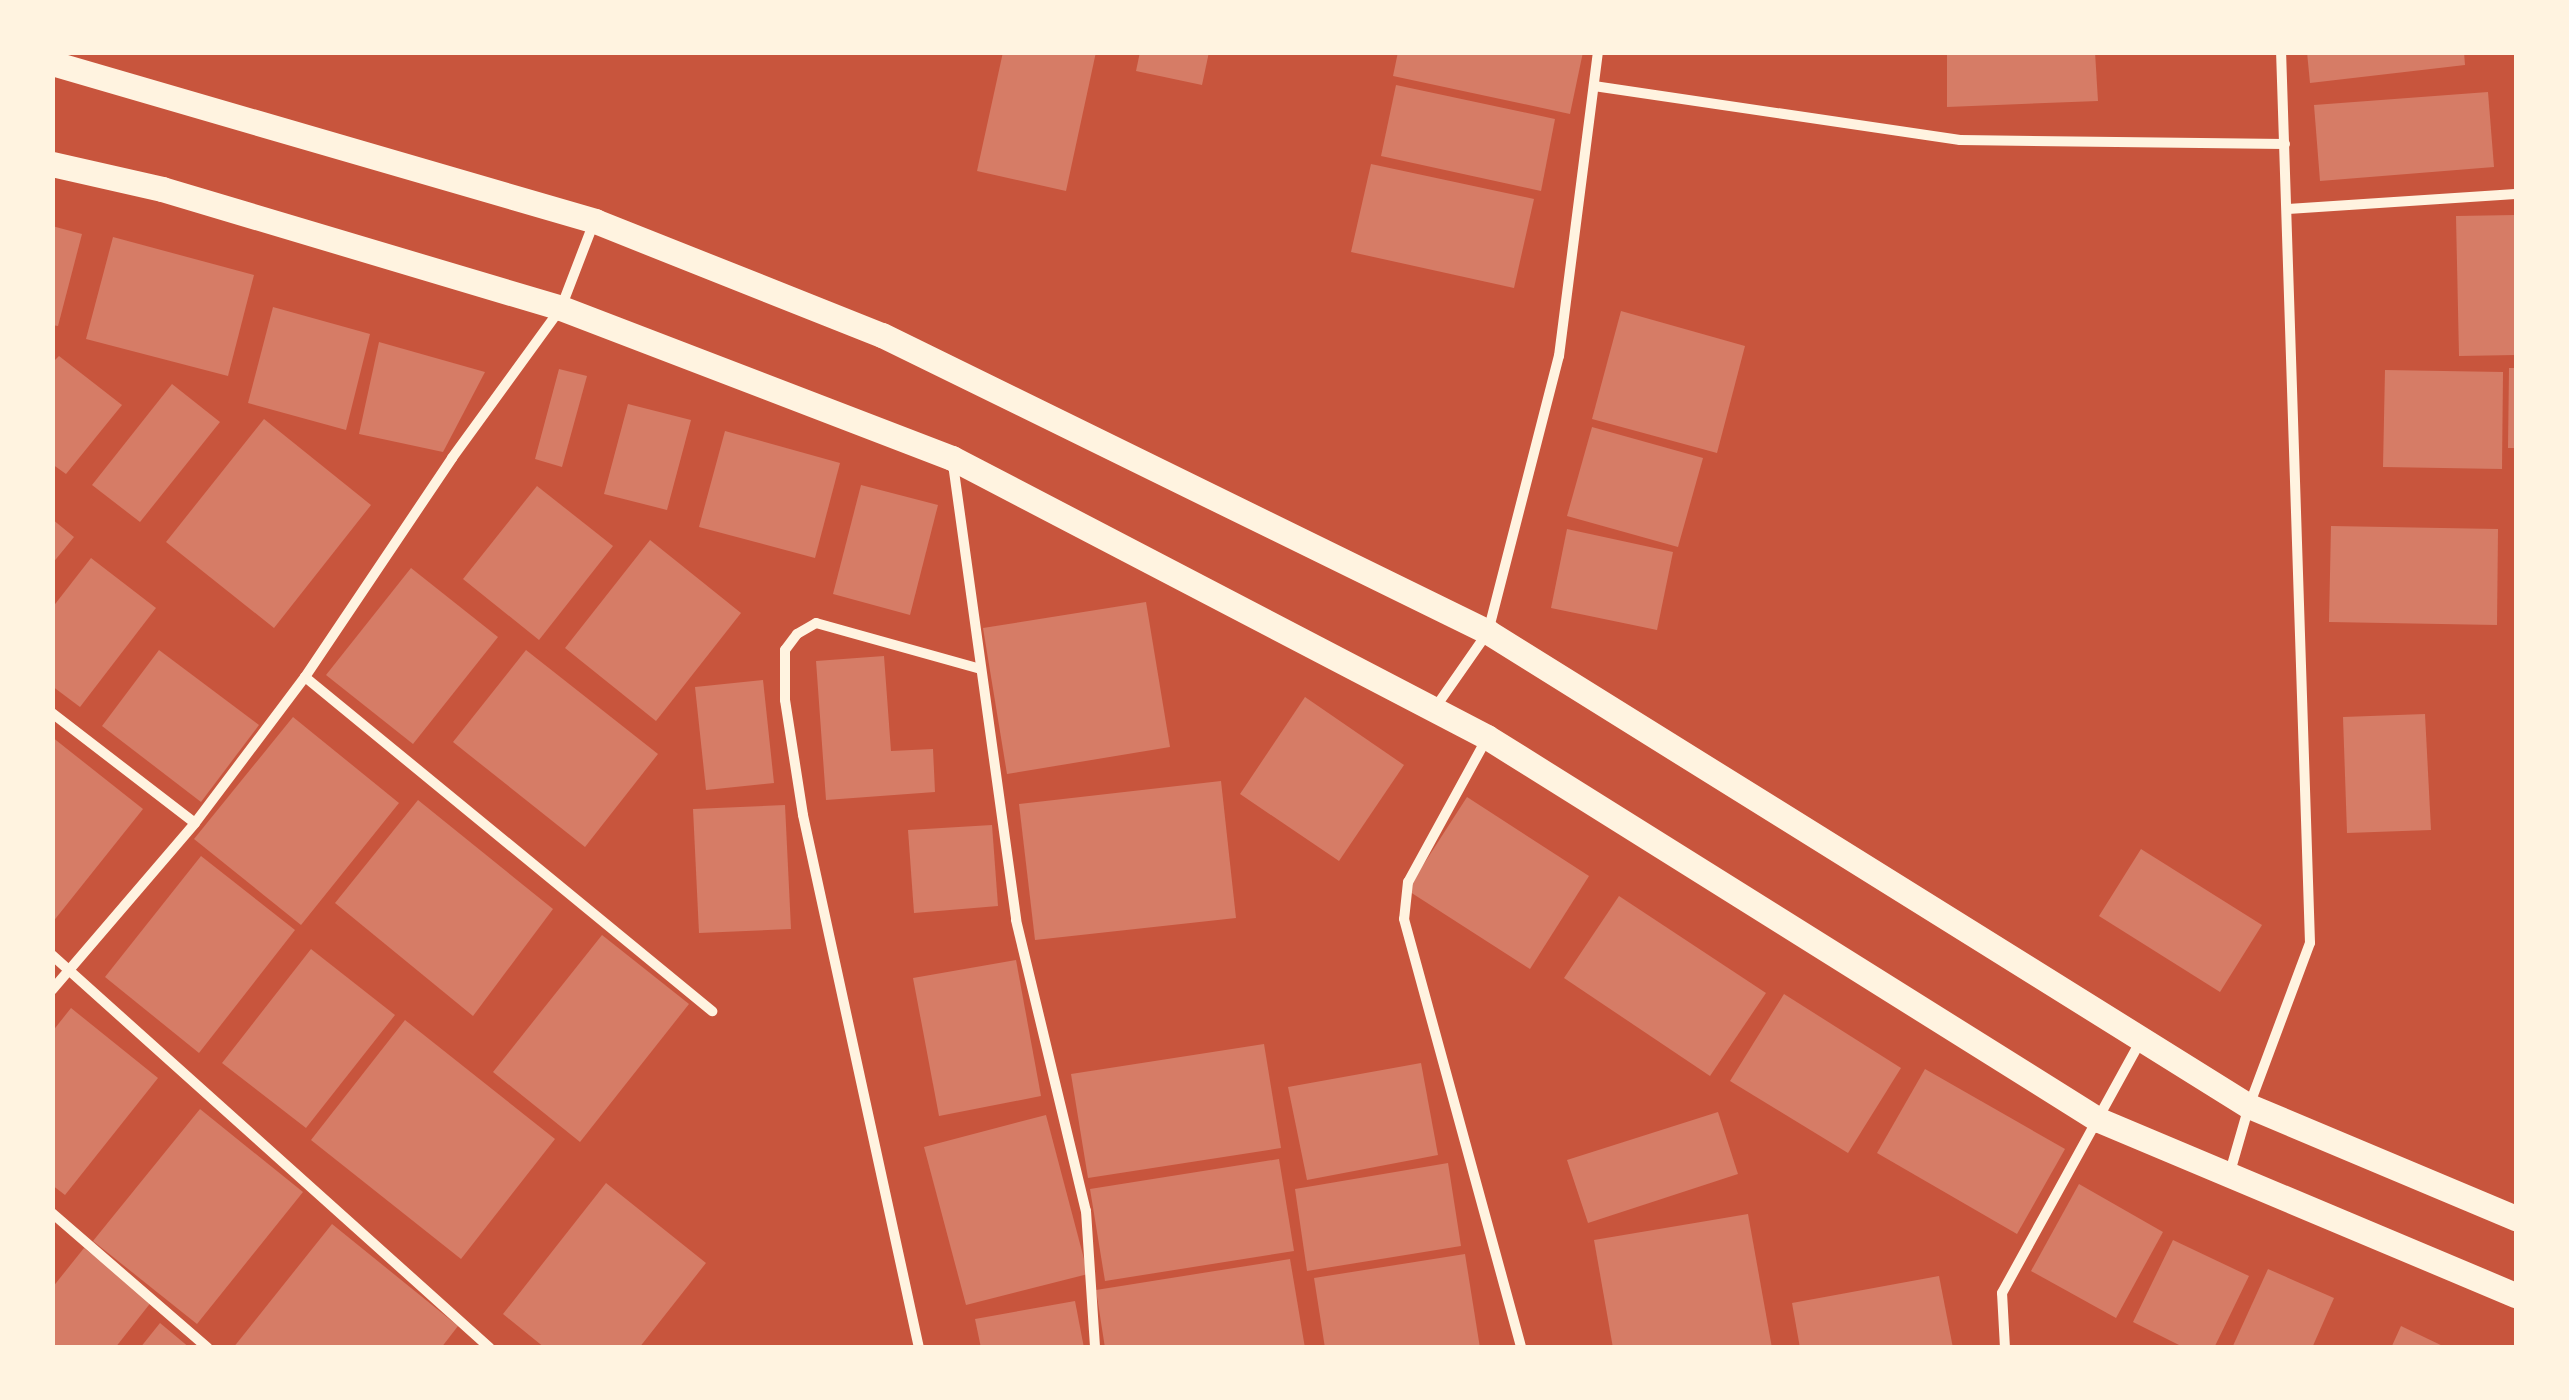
<!DOCTYPE html>
<html>
<head>
<meta charset="utf-8">
<style>
	body { margin:0 }
	#map { position:relative; width:2569px; height:1400px; overflow:hidden; background:#c8553d; font-family:"PT Serif",serif }
	div>[style] { position:absolute }
	.building>* { inset:0; background:#d67c66 }
	.minor>* { height:10px; margin:-5px; padding:0 5px; transform-origin:5px; border-radius:5px; background:#fff3e0 }
	.primary>* { height:25px; margin:-12.5px; padding:0 12.5px; transform-origin:12.5px; border-radius:12.5px; background:#fff3e0 }
	span { translate:-50% -50%; white-space:nowrap; text-align:center; line-height:1.15; -webkit-text-stroke:8px #fff3e0; paint-order:stroke }
	.frame { position:absolute; inset:0; border:55px solid #fff3e0; pointer-events:none }
</style>
</head>
<body>
<div id="map">
	<div class="building">
		<i style="clip-path:polygon(1003px 52px,1096px 52px,1066px 191px,977px 171px)"></i>
		<i style="clip-path:polygon(1140px 52px,1209px 52px,1202px 85px,1136px 71px)"></i>
		<i style="clip-path:polygon(1398px 52px,1583px 52px,1570px 114px,1393px 76px)"></i>
		<i style="clip-path:polygon(1947px 52px,2095px 52px,2098px 101px,1947px 107px)"></i>
		<i style="clip-path:polygon(2307px 52px,2464px 52px,2465px 65px,2310px 83px)"></i>
		<i style="clip-path:polygon(1396px 85px,1555px 119px,1541px 191px,1381px 156px)"></i>
		<i style="clip-path:polygon(2488px 92px,2494px 167px,2320px 181px,2314px 105px)"></i>
		<i style="clip-path:polygon(1371px 164px,1534px 199px,1514px 288px,1351px 252px)"></i>
		<i style="clip-path:polygon(2516px 215px,2516px 355px,2459px 356px,2456px 216px)"></i>
		<i style="clip-path:polygon(52px 226px,82px 234px,58px 326px,52px 325px)"></i>
		<i style="clip-path:polygon(113px 237px,254px 275px,228px 376px,86px 339px)"></i>
		<i style="clip-path:polygon(273px 307px,370px 334px,346px 430px,248px 403px)"></i>
		<i style="clip-path:polygon(1621px 311px,1745px 346px,1717px 453px,1592px 419px)"></i>
		<i style="clip-path:polygon(379px 342px,485px 372px,443px 452px,359px 434px)"></i>
		<i style="clip-path:polygon(59px 356px,122px 405px,66px 474px,52px 464px,52px 363px)"></i>
		<i style="clip-path:polygon(2509px 368px,2516px 368px,2516px 448px,2508px 448px)"></i>
		<i style="clip-path:polygon(559px 369px,587px 376px,562px 467px,535px 459px)"></i>
		<i style="clip-path:polygon(2385px 370px,2503px 372px,2502px 469px,2383px 467px)"></i>
		<i style="clip-path:polygon(172px 384px,220px 422px,140px 522px,92px 485px)"></i>
		<i style="clip-path:polygon(628px 404px,691px 420px,667px 510px,604px 494px)"></i>
		<i style="clip-path:polygon(264px 419px,371px 505px,274px 628px,166px 542px)"></i>
		<i style="clip-path:polygon(1592px 427px,1703px 458px,1678px 547px,1567px 516px)"></i>
		<i style="clip-path:polygon(725px 431px,840px 463px,815px 558px,699px 527px)"></i>
		<i style="clip-path:polygon(861px 485px,938px 505px,910px 615px,833px 594px)"></i>
		<i style="clip-path:polygon(537px 486px,613px 546px,539px 640px,463px 579px)"></i>
		<i style="clip-path:polygon(52px 519px,74px 537px,52px 564px)"></i>
		<i style="clip-path:polygon(2331px 526px,2498px 529px,2497px 625px,2329px 622px)"></i>
		<i style="clip-path:polygon(1567px 529px,1673px 552px,1657px 630px,1551px 608px)"></i>
		<i style="clip-path:polygon(650px 540px,741px 613px,656px 721px,565px 648px)"></i>
		<i style="clip-path:polygon(91px 558px,156px 608px,80px 707px,52px 686px,52px 608px)"></i>
		<i style="clip-path:polygon(411px 568px,498px 637px,413px 744px,326px 675px)"></i>
		<i style="clip-path:polygon(1146px 602px,1170px 747px,1007px 774px,983px 628px)"></i>
		<i style="clip-path:polygon(159px 650px,259px 725px,201px 802px,102px 726px)"></i>
		<i style="clip-path:polygon(526px 650px,658px 754px,585px 847px,453px 742px)"></i>
		<i style="clip-path:polygon(884px 656px,891px 751px,933px 749px,935px 792px,826px 800px,816px 661px)"></i>
		<i style="clip-path:polygon(763px 680px,774px 783px,706px 790px,695px 687px)"></i>
		<i style="clip-path:polygon(1305px 697px,1404px 765px,1339px 861px,1240px 794px)"></i>
		<i style="clip-path:polygon(2425px 714px,2431px 830px,2347px 833px,2343px 717px)"></i>
		<i style="clip-path:polygon(293px 717px,399px 803px,301px 925px,194px 839px)"></i>
		<i style="clip-path:polygon(52px 737px,143px 809px,52px 923px)"></i>
		<i style="clip-path:polygon(1221px 781px,1236px 918px,1035px 940px,1019px 804px)"></i>
		<i style="clip-path:polygon(1467px 797px,1589px 876px,1530px 969px,1407px 890px)"></i>
		<i style="clip-path:polygon(418px 800px,553px 909px,473px 1016px,335px 903px)"></i>
		<i style="clip-path:polygon(785px 805px,791px 929px,699px 933px,693px 809px)"></i>
		<i style="clip-path:polygon(992px 825px,998px 906px,914px 913px,908px 830px)"></i>
		<i style="clip-path:polygon(2141px 849px,2262px 925px,2220px 992px,2099px 916px)"></i>
		<i style="clip-path:polygon(201px 856px,295px 930px,199px 1053px,105px 977px)"></i>
		<i style="clip-path:polygon(1619px 896px,1766px 993px,1710px 1076px,1564px 978px)"></i>
		<i style="clip-path:polygon(602px 935px,689px 1004px,580px 1142px,493px 1072px)"></i>
		<i style="clip-path:polygon(311px 949px,395px 1015px,306px 1128px,222px 1063px)"></i>
		<i style="clip-path:polygon(1016px 960px,1041px 1096px,939px 1116px,913px 978px)"></i>
		<i style="clip-path:polygon(1784px 994px,1901px 1068px,1848px 1153px,1730px 1081px)"></i>
		<i style="clip-path:polygon(71px 1008px,158px 1078px,65px 1195px,52px 1185px,52px 1032px)"></i>
		<i style="clip-path:polygon(405px 1020px,555px 1139px,461px 1259px,311px 1140px)"></i>
		<i style="clip-path:polygon(1264px 1044px,1281px 1148px,1088px 1178px,1071px 1074px)"></i>
		<i style="clip-path:polygon(1421px 1063px,1438px 1155px,1307px 1180px,1288px 1087px)"></i>
		<i style="clip-path:polygon(1925px 1069px,2065px 1149px,2017px 1234px,1877px 1153px)"></i>
		<i style="clip-path:polygon(200px 1109px,303px 1192px,197px 1324px,93px 1241px)"></i>
		<i style="clip-path:polygon(1718px 1112px,1738px 1174px,1588px 1223px,1567px 1160px)"></i>
		<i style="clip-path:polygon(1046px 1115px,1088px 1274px,966px 1305px,924px 1147px)"></i>
		<i style="clip-path:polygon(1279px 1159px,1294px 1251px,1105px 1281px,1090px 1189px)"></i>
		<i style="clip-path:polygon(1448px 1163px,1461px 1246px,1307px 1271px,1295px 1189px)"></i>
		<i style="clip-path:polygon(606px 1183px,706px 1263px,639px 1348px,545px 1348px,503px 1314px)"></i>
		<i style="clip-path:polygon(2079px 1184px,2163px 1232px,2116px 1318px,2031px 1271px)"></i>
		<i style="clip-path:polygon(1748px 1214px,1772px 1348px,1613px 1348px,1594px 1240px)"></i>
		<i style="clip-path:polygon(332px 1224px,458px 1326px,441px 1348px,233px 1348px)"></i>
		<i style="clip-path:polygon(2173px 1240px,2249px 1276px,2214px 1348px,2185px 1348px,2133px 1322px)"></i>
		<i style="clip-path:polygon(84px 1248px,152px 1301px,115px 1348px,52px 1348px,52px 1288px)"></i>
		<i style="clip-path:polygon(1465px 1254px,1480px 1348px,1325px 1348px,1314px 1278px)"></i>
		<i style="clip-path:polygon(1290px 1259px,1305px 1348px,1105px 1348px,1096px 1290px)"></i>
		<i style="clip-path:polygon(2268px 1269px,2334px 1298px,2312px 1348px,2232px 1348px)"></i>
		<i style="clip-path:polygon(1939px 1276px,1953px 1348px,1800px 1348px,1792px 1303px)"></i>
		<i style="clip-path:polygon(1075px 1301px,1084px 1348px,981px 1348px,975px 1319px)"></i>
		<i style="clip-path:polygon(160px 1323px,190px 1348px,140px 1348px)"></i>
		<i style="clip-path:polygon(2401px 1326px,2447px 1348px,2391px 1348px)"></i>
	</div>
	<div class="minor">
		<i style="left:1594px;top:86px;width:370px;rotate:8.4deg"></i>
		<i style="left:1960px;top:140px;width:325px;rotate:0.7deg"></i>
		<i style="left:2288px;top:209px;width:228px;rotate:-3.8deg"></i>
		<i style="left:953px;top:464px;width:460px;rotate:82.1deg"></i>
		<i style="left:1016px;top:920px;width:299px;rotate:76.5deg"></i>
		<i style="left:1086px;top:1211px;width:137px;rotate:86.2deg"></i>
		<i style="left:305px;top:677px;width:527px;rotate:39.37deg"></i>
		<i style="left:1435px;top:708px;width:93px;rotate:-55.1deg"></i>
		<i style="left:1488px;top:632px;width:285px;rotate:-75.6deg"></i>
		<i style="left:1559px;top:356px;width:306px;rotate:-82.7deg"></i>
		<i style="left:52px;top:713px;width:180px;rotate:37.6deg"></i>
		<i style="left:1487px;top:738px;width:164px;rotate:118.7deg"></i>
		<i style="left:1408px;top:882px;width:37px;rotate:96deg"></i>
		<i style="left:1404px;top:919px;width:445px;rotate:74.7deg"></i>
		<i style="left:52px;top:955px;width:588px;rotate:41.9deg"></i>
		<i style="left:52px;top:990px;width:220px;rotate:-49.4deg"></i>
		<i style="left:195px;top:823px;width:183px;rotate:-53deg"></i>
		<i style="left:305px;top:677px;width:264px;rotate:-56.1deg"></i>
		<i style="left:452px;top:458px;width:185px;rotate:-54deg"></i>
		<i style="left:561px;top:308px;width:92px;rotate:-69deg"></i>
		<i style="left:2230px;top:1172px;width:69px;rotate:-73.9deg"></i>
		<i style="left:2249px;top:1106px;width:174px;rotate:-69.5deg"></i>
		<i style="left:2310px;top:943px;width:891px;rotate:-91.86deg"></i>
		<i style="left:52px;top:1213px;width:206px;rotate:40.9deg"></i>
		<i style="left:919px;top:1348px;width:545px;rotate:-102.28deg"></i>
		<i style="left:803px;top:815px;width:116px;rotate:-98.9deg"></i>
		<i style="left:785px;top:700px;width:50px;rotate:-90deg"></i>
		<i style="left:785px;top:650px;width:20px;rotate:-53deg"></i>
		<i style="left:797px;top:634px;width:22px;rotate:-30deg"></i>
		<i style="left:816px;top:623px;width:171px;rotate:15.6deg"></i>
		<i style="left:2005px;top:1348px;width:55px;rotate:-93.1deg"></i>
		<i style="left:2002px;top:1293px;width:289px;rotate:-61.2deg"></i>
	</div>
	<div class="primary">
		<i style="left:52px;top:63px;width:566px;rotate:16.22deg"></i>
		<i style="left:595px;top:221px;width:309px;rotate:21.7deg"></i>
		<i style="left:882px;top:335px;width:675px;rotate:26.11deg"></i>
		<i style="left:1488px;top:632px;width:897px;rotate:31.92deg"></i>
		<i style="left:2249px;top:1106px;width:290px;rotate:22.8deg"></i>
		<i style="left:52px;top:164px;width:113px;rotate:12.8deg"></i>
		<i style="left:162px;top:189px;width:416px;rotate:16.6deg"></i>
		<i style="left:561px;top:308px;width:419px;rotate:21deg"></i>
		<i style="left:952px;top:458px;width:603px;rotate:27.54deg"></i>
		<i style="left:1487px;top:737px;width:722px;rotate:32.04deg"></i>
		<i style="left:2099px;top:1120px;width:452px;rotate:22.8deg"></i>
	</div>
	<div class="frame"></div>
</div>
</body>
</html>
